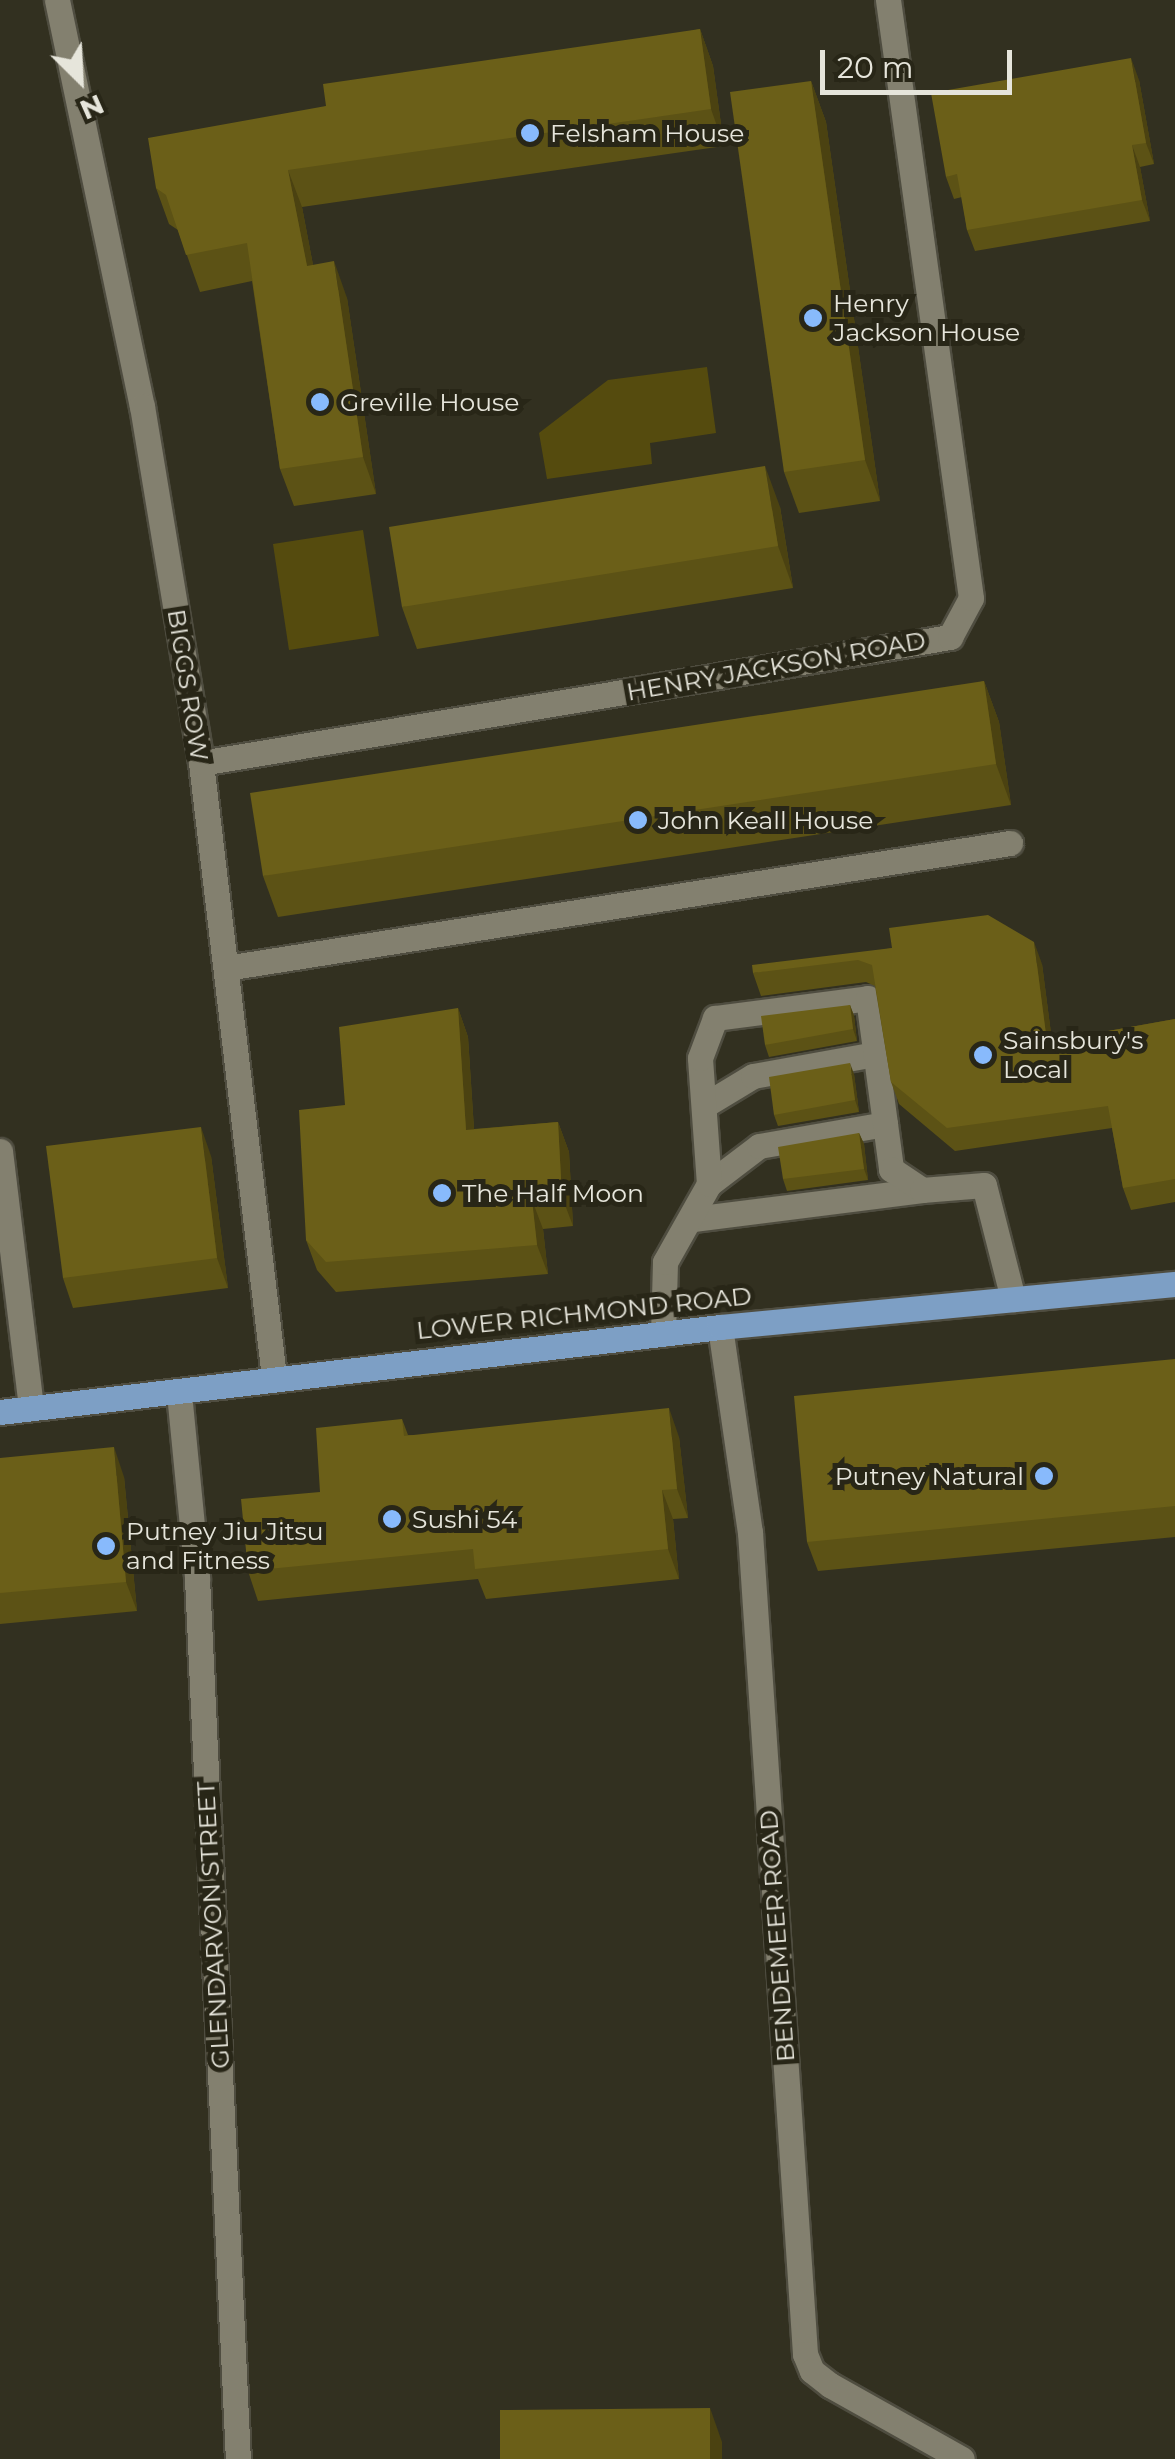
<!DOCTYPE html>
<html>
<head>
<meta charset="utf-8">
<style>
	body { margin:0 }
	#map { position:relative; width:1175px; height:2459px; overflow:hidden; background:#323020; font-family:Montserrat,sans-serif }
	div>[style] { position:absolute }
	.green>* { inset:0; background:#554b0e }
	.roads { filter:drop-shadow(2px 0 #4f4d40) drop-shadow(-2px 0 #4f4d40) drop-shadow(0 2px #4f4d40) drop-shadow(0 -2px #4f4d40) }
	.minor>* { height:25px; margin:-12.5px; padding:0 12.5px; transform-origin:12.5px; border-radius:12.5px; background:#83806f }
	.major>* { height:25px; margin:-12.5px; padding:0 12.5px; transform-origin:12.5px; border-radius:12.5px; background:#7d9fc5 }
	.wall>* { inset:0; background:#5c5215 }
	.shaded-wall>* { inset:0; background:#4b4211 }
	.building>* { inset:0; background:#6b5f18 }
	.dots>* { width:28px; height:28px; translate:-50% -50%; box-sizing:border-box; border:5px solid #282617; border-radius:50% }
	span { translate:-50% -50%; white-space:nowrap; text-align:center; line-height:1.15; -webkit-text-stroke:10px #282617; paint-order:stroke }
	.poi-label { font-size:25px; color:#e6e5db }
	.left { translate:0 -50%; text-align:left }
	.right { translate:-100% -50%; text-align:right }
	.street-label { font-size:25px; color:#e6e5db }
	.north { position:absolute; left:30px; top:30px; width:100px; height:100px; -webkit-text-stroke:8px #282617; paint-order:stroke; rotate:156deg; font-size:28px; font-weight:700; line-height:40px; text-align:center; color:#e6e5db }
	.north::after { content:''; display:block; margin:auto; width:35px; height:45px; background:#e6e5db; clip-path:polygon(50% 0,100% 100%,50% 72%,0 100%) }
	.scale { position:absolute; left:820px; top:50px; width:192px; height:45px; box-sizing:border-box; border:5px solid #e6e5db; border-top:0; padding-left:12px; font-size:30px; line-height:35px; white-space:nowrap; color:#e6e5db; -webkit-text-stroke:8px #282617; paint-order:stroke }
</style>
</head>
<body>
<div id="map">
	<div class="green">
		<i style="clip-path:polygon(707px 367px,716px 433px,650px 443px,652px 464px,547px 479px,539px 433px,608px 380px)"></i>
		<i style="clip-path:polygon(363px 530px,379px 636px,289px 650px,273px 544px)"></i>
	</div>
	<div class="roads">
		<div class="minor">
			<i style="left:57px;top:0;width:415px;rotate:78.2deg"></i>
			<i style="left:142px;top:406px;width:362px;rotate:80.6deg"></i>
			<i style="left:201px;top:763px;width:618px;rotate:83.22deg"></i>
			<i style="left:201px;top:763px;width:760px;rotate:-9.55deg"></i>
			<i style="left:950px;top:637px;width:44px;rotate:-61.7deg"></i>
			<i style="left:971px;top:598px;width:604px;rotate:-97.9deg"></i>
			<i style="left:226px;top:968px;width:794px;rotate:-9.06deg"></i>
			<i style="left:705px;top:1105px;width:56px;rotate:-31.1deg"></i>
			<i style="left:753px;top:1076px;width:124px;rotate:-10.2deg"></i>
			<i style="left:0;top:1151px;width:259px;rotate:83.1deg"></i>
			<i style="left:709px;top:1184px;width:63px;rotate:-37.2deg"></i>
			<i style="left:759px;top:1146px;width:128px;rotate:-9.9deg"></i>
			<i style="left:693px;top:1219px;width:231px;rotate:-7.2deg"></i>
			<i style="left:720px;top:1327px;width:207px;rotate:81.7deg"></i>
			<i style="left:750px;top:1532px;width:824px;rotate:86.17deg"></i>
			<i style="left:805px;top:2354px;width:18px;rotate:68deg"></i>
			<i style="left:812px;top:2371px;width:23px;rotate:38deg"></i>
			<i style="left:830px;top:2385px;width:151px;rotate:29.3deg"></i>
			<i style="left:663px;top:1334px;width:72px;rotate:-88.4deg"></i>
			<i style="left:665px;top:1262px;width:90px;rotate:-60.6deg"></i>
			<i style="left:709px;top:1184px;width:126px;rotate:-94.1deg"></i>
			<i style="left:700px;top:1058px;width:43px;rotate:-69.4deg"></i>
			<i style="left:715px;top:1018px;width:154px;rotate:-7.4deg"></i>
			<i style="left:868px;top:998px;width:173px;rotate:82.3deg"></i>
			<i style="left:891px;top:1169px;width:37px;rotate:34deg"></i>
			<i style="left:922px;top:1190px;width:62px;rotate:-4.6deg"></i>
			<i style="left:984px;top:1185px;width:118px;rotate:75.7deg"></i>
			<i style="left:179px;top:1393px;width:186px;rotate:84.4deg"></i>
			<i style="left:197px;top:1578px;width:882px;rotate:87.34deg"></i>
		</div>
		<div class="major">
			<i style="left:0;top:1412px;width:725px;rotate:-6.73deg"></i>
			<i style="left:720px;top:1327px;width:457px;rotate:-5.4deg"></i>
		</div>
	</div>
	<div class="wall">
		<i style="clip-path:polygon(700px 29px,713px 66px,724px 146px,302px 207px,313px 265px,347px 298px,376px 494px,294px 506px,280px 469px,252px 281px,200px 292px,178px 230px,169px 224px,156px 188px,326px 106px)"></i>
		<i style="clip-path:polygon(1139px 80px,1154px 164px,1140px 167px,1150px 221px,975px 251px,967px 230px,962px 197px,954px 199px,946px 177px)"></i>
		<i style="clip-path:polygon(811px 81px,826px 122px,880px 501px,799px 513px,784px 472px)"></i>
		<i style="clip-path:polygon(780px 507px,793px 588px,417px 649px,402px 607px)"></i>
		<i style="clip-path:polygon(984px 681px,999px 722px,1011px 805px,278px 917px,263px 876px)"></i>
		<i style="clip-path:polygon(892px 948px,1042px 964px,1052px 1041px,1175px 1019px,1175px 1202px,1131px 1210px,1123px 1188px,1112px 1128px,955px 1151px,899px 1104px,891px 1082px,875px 986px,866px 982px,761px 996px,753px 973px)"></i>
		<i style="clip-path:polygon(850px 1005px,854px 1016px,857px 1041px,769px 1057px,765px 1045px)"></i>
		<i style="clip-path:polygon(458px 1008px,468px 1037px,474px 1129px,558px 1122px,569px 1152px,573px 1226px,543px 1229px,548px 1274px,336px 1292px,317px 1270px,306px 1240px,345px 1105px)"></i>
		<i style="clip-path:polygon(854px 1074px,859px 1112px,778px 1126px,774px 1115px)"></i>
		<i style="clip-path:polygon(859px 1133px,864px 1144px,868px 1180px,787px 1191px,783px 1179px)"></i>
		<i style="clip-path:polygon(211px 1156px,228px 1288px,73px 1308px,63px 1278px)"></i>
		<i style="clip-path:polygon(1175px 1359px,1175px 1537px,818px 1571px,807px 1542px)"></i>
		<i style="clip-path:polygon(402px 1419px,408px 1435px,679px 1437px,688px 1518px,673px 1519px,679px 1579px,486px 1599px,478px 1579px,258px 1601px,248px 1571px,320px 1492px)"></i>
		<i style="clip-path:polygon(0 1458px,124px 1477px,137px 1611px,0 1624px)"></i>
	</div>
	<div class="shaded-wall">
		<i style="clip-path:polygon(700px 29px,713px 66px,724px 146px,711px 109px)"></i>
		<i style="clip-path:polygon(1131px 58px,1139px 80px,1154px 164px,1146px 143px)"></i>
		<i style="clip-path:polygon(811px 81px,826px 122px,880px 501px,865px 460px)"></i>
		<i style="clip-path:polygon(1132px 145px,1140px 167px,1150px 221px,1142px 200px)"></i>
		<i style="clip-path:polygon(288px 170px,302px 207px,320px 302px,307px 266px)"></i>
		<i style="clip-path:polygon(334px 261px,347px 298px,376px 494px,363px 457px)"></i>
		<i style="clip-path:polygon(765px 466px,780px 507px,793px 588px,778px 546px)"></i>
		<i style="clip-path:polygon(984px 681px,999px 722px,1011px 805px,996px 764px)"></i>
		<i style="clip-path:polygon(1034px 942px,1042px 964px,1055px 1064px,1047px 1042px)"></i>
		<i style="clip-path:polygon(850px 1005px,854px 1016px,857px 1041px,853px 1029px)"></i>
		<i style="clip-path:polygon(458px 1008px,468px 1037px,476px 1160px,466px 1130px)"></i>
		<i style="clip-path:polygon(850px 1063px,854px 1074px,859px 1112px,855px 1100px)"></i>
		<i style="clip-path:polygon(558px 1122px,569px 1152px,573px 1226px,562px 1197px)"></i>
		<i style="clip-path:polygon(201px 1127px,211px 1156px,228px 1288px,217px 1258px)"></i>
		<i style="clip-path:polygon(859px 1133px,864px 1144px,868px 1180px,864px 1169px)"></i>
		<i style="clip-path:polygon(532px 1200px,543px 1229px,548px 1274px,537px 1245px)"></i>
		<i style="clip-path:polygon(669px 1408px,679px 1437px,688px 1518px,677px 1489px)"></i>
		<i style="clip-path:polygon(114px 1447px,124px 1477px,137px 1611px,126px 1582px)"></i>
		<i style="clip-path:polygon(662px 1490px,673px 1519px,679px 1579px,668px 1549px)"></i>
		<i style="clip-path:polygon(710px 2408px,722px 2442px,722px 2459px,710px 2459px)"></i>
	</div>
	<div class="building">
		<i style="clip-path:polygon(700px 29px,711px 109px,288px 170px,307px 266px,334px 261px,363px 457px,280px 469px,247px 243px,186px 255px,166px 195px,156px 188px,148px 138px,326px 106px,323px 84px)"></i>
		<i style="clip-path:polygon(1131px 58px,1146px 143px,1132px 145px,1142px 200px,967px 230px,957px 174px,946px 177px,931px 93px)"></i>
		<i style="clip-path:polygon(811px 81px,865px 460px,784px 472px,730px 92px)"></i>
		<i style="clip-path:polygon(765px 466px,778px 546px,402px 607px,389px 527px)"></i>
		<i style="clip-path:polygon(984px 681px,996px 764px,263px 876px,250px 793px)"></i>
		<i style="clip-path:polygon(988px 915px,1034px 942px,1047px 1042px,1175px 1019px,1175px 1179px,1123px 1188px,1108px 1106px,947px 1128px,891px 1082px,872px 965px,858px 960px,753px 973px,752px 965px,892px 948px,889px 928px)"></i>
		<i style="clip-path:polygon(850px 1005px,853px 1029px,765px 1045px,761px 1016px)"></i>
		<i style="clip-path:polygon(458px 1008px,466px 1130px,558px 1122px,562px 1197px,532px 1200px,537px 1245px,326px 1262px,306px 1240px,299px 1110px,345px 1105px,339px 1027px)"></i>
		<i style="clip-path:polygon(850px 1063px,855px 1100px,774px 1115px,769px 1077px)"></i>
		<i style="clip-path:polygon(201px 1127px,217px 1258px,63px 1278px,46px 1146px)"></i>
		<i style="clip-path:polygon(859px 1133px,864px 1169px,783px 1179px,778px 1147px)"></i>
		<i style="clip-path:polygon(1175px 1359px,1175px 1506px,807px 1542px,794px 1396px)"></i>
		<i style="clip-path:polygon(669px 1408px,677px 1489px,662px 1490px,668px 1549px,475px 1569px,473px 1549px,248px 1571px,241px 1499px,320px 1492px,316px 1428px,402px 1419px,404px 1436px)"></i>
		<i style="clip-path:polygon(114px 1447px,126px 1582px,0 1593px,0 1458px)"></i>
		<i style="clip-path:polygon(710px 2408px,710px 2459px,500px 2459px,500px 2410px)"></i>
	</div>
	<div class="dots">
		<i style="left:530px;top:133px;background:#88bafc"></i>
		<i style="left:813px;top:318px;background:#88bafc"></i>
		<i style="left:320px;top:402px;background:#88bafc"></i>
		<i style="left:638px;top:820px;background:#88bafc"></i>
		<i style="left:983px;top:1055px;background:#88bafc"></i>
		<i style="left:442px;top:1193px;background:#88bafc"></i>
		<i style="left:1044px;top:1476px;background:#88bafc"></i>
		<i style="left:392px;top:1519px;background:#88bafc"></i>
		<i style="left:106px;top:1546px;background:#88bafc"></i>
	</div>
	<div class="poi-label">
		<span class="left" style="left:550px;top:133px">Felsham House</span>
		<span class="left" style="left:833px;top:318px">Henry<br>Jackson House</span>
		<span class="left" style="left:340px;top:402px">Greville House</span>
		<span class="left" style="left:658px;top:820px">John Keall House</span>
		<span class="left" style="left:1003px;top:1055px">Sainsbury's<br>Local</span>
		<span class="left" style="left:462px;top:1193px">The Half Moon</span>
		<span class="right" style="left:1024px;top:1476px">Putney Natural</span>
		<span class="left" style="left:412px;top:1519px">Sushi 54</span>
		<span class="left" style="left:126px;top:1546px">Putney Jiu Jitsu<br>and Fitness</span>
	</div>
	<div class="street-label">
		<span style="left:776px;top:666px;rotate:-10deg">HENRY JACKSON ROAD</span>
		<span style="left:188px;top:685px;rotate:81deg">BIGGS ROW</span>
		<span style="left:584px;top:1313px;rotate:-6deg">LOWER RICHMOND ROAD</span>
		<span style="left:213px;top:1925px;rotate:-93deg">GLENDARVON STREET</span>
		<span style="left:777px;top:1936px;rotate:-94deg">BENDEMEER ROAD</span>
	</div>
	<div class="north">N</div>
	<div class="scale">20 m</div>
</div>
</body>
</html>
